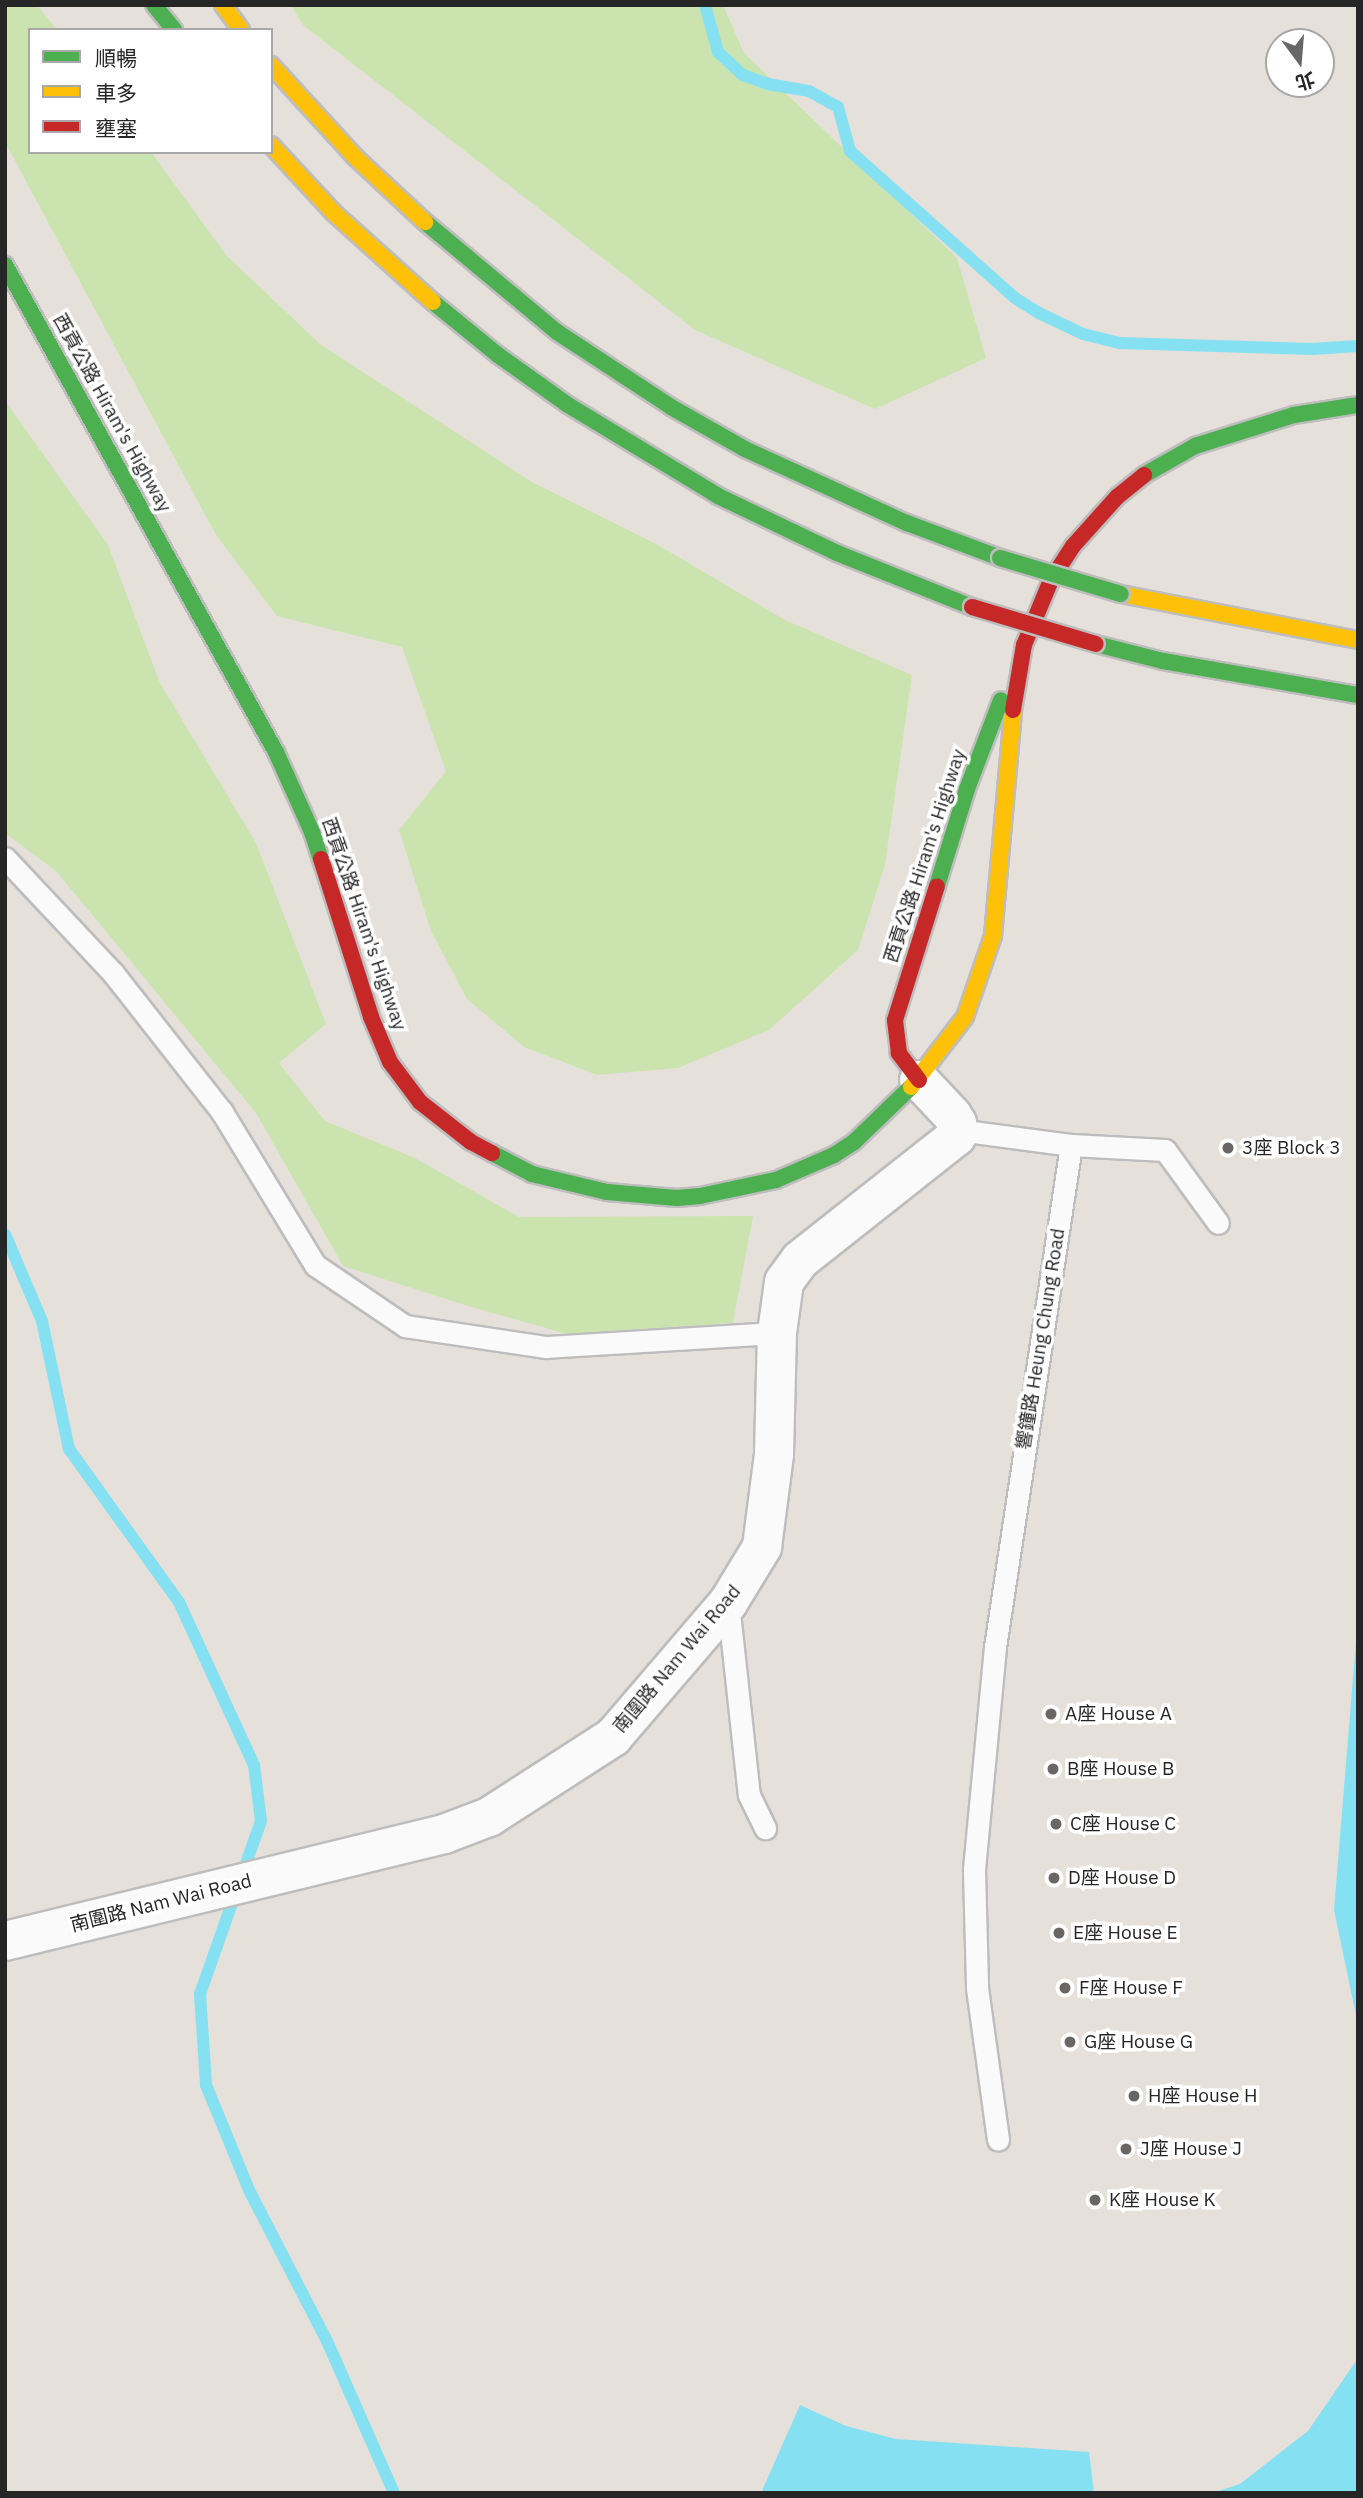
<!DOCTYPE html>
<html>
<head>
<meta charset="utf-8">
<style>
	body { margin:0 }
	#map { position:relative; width:1363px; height:2498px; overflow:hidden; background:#e6e0db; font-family:"IBM Plex Sans","Noto Sans TC",sans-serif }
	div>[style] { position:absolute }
	.green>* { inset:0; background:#cbe4af }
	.water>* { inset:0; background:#85e0f1 }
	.stream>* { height:12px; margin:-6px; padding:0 6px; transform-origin:6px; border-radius:6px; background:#85e0f1 }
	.roads { filter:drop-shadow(2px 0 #bebdbe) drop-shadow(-2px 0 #bebdbe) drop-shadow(0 2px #bebdbe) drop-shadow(0 -2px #bebdbe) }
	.lane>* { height:21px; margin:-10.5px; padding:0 10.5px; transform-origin:10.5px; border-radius:10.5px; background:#fbfafa }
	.street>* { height:38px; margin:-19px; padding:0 19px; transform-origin:19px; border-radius:19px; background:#fbfafa }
	.fast>* { height:16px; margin:-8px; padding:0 8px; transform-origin:8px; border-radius:8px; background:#4caf50 }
	.slow>* { height:16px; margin:-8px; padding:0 8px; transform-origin:8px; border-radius:8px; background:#ffc107 }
	.jam>* { height:16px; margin:-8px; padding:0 8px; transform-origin:8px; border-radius:8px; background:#c62828 }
	.bridges { filter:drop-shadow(2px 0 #bebdbe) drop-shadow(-2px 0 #bebdbe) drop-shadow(0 2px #bebdbe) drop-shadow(0 -2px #bebdbe) }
	.fast-bridge>* { height:16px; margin:-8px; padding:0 8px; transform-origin:8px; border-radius:8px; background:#4caf50 }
	.jam-bridge>* { height:16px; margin:-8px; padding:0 8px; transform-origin:8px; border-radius:8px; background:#c62828 }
	.dots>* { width:19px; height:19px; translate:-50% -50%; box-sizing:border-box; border:4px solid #fff; border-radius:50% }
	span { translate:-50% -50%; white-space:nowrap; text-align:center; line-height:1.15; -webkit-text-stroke:7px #fff; paint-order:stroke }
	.street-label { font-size:19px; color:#262626 }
	.poi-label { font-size:19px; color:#262626 }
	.left { translate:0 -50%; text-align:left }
	.frame { position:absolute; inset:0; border:7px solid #262626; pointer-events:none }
	.legend { position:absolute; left:28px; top:28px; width:245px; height:126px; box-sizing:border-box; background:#fff; border:2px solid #a8a8a8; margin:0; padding:9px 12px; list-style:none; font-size:21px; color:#262626 }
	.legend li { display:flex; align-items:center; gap:14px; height:35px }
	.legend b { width:35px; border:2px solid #a8a8a8 }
	.north { position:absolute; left:1265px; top:28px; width:70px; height:70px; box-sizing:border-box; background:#fff; border:2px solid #a8a8a8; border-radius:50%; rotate:164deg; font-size:19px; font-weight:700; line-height:28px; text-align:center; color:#262626 }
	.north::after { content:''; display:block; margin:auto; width:24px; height:32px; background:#696765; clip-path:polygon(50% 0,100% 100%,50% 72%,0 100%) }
</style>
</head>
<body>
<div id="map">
	<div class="green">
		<i style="clip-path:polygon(5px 5px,37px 5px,57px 30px,30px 30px,30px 152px,151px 152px,227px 256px,320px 344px,532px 482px,658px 545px,785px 620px,912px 675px,885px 865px,858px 950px,769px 1030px,678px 1068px,597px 1075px,524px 1047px,467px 999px,431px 931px,399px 830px,446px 771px,402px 647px,277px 616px,216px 535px,5px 142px)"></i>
		<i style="clip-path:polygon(291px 5px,723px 5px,744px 53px,957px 258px,986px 358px,875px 409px,695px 330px,303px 25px)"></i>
		<i style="clip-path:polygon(5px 401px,108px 545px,160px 683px,256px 843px,326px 1024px,279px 1063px,325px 1121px,415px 1158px,519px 1217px,753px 1216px,733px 1323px,567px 1334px,468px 1306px,343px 1266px,256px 1113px,56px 871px,5px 833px)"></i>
	</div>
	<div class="water">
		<i style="clip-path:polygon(1358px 1617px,1358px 2025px,1334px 1910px)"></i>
		<i style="clip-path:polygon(1358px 2358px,1358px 2493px,1212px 2493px,1240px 2484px,1308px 2431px)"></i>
		<i style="clip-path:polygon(800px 2405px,846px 2426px,896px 2439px,1089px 2452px,1094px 2493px,761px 2493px)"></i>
	</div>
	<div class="stream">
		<i style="left:705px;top:5px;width:49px;rotate:74.5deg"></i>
		<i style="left:718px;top:52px;width:34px;rotate:43deg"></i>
		<i style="left:743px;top:75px;width:27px;rotate:20deg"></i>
		<i style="left:768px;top:84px;width:42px;rotate:9.7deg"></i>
		<i style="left:809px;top:91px;width:33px;rotate:29deg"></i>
		<i style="left:838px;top:107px;width:46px;rotate:74.7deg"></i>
		<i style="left:850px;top:151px;width:221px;rotate:41.7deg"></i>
		<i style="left:1015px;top:298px;width:28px;rotate:32deg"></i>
		<i style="left:1039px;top:313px;width:49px;rotate:25.5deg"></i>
		<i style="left:1083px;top:334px;width:38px;rotate:14deg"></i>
		<i style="left:1120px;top:343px;width:192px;rotate:1.8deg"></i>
		<i style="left:1312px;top:349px;width:46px;rotate:-3.7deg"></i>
		<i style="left:5px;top:1234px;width:95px;rotate:67deg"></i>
		<i style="left:42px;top:1321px;width:131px;rotate:78.1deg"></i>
		<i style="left:69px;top:1449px;width:188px;rotate:54.3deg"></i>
		<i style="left:179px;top:1602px;width:179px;rotate:65.3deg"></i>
		<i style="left:254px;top:1765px;width:56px;rotate:82.9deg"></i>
		<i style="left:261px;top:1821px;width:183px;rotate:109.4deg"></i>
		<i style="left:200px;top:1994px;width:91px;rotate:86.2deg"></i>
		<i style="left:206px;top:2085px;width:113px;rotate:67.7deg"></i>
		<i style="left:249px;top:2190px;width:170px;rotate:62.7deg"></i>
		<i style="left:327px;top:2341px;width:166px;rotate:66.2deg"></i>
	</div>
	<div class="roads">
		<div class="lane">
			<i style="left:5px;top:858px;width:158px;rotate:46.8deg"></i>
			<i style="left:113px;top:973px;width:177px;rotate:51.9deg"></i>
			<i style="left:222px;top:1112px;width:179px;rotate:58.7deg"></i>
			<i style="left:315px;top:1265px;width:109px;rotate:34.1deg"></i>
			<i style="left:405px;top:1326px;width:143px;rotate:8.5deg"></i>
			<i style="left:546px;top:1347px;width:231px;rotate:-3.5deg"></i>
			<i style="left:958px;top:1130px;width:114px;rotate:7.6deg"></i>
			<i style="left:1071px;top:1145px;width:508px;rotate:98.61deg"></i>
			<i style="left:995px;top:1647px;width:224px;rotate:95.4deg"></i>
			<i style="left:974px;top:1870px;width:118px;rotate:88.5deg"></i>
			<i style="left:977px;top:1988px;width:153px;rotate:82.1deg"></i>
			<i style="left:1071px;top:1145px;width:94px;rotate:3deg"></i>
			<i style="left:1165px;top:1150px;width:90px;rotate:54deg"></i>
			<i style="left:728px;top:1603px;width:193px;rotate:83.8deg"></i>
			<i style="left:749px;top:1795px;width:37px;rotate:64deg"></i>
		</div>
		<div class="street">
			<i style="left:5px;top:1941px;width:452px;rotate:-13.7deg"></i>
			<i style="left:444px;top:1834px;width:48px;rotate:-20.7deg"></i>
			<i style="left:489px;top:1817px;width:148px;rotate:-32.8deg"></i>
			<i style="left:613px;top:1737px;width:177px;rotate:-49.4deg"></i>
			<i style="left:728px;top:1603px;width:66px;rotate:-58.7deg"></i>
			<i style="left:762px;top:1547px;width:94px;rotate:-82.6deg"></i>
			<i style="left:774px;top:1454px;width:121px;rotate:-88.6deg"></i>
			<i style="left:777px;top:1333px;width:51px;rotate:-82.2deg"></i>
			<i style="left:784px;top:1282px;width:27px;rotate:-54deg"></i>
			<i style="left:800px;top:1260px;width:199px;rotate:-38.3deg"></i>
			<i style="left:956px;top:1137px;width:14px;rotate:-86deg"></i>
			<i style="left:957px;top:1123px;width:9px;rotate:-122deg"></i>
			<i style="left:952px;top:1115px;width:48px;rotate:-133.3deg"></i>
		</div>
		<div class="fast">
			<i style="left:154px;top:5px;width:32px;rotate:51deg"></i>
			<i style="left:425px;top:222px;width:172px;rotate:39.8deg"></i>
			<i style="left:557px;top:332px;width:136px;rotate:33.3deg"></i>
			<i style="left:671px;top:407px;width:85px;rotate:29.6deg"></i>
			<i style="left:745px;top:449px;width:178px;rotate:24.6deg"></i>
			<i style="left:907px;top:523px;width:99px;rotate:20.6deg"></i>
			<i style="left:5px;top:265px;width:557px;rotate:60.91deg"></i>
			<i style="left:276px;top:752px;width:88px;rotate:65.8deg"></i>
			<i style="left:312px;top:832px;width:28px;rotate:72deg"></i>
			<i style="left:433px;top:302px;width:84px;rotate:39.2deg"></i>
			<i style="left:498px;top:355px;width:86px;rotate:35.5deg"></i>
			<i style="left:568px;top:405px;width:175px;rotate:31.2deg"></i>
			<i style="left:718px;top:496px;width:132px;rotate:25.6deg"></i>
			<i style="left:837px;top:553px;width:145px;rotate:21.8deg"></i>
			<i style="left:1144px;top:475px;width:59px;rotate:-29.6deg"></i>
			<i style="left:1195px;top:446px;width:104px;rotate:-17.4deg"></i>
			<i style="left:1294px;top:415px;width:65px;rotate:-8.9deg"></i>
			<i style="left:1096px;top:644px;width:69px;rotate:14.2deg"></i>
			<i style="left:1163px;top:661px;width:198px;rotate:9.9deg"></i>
			<i style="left:937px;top:886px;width:102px;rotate:-72.8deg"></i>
			<i style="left:967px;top:789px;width:95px;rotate:-69.1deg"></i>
			<i style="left:492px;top:1153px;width:45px;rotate:27.7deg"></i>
			<i style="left:532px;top:1174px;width:77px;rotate:13.5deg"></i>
			<i style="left:607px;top:1192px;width:70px;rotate:4.9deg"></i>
			<i style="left:677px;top:1198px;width:23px;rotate:-5deg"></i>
			<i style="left:700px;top:1196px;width:78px;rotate:-11.9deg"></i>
			<i style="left:776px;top:1180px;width:63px;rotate:-23.3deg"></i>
			<i style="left:834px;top:1155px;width:24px;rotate:-33deg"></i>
			<i style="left:854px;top:1142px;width:79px;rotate:-44deg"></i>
		</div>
		<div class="slow">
			<i style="left:223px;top:5px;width:31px;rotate:54deg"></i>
			<i style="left:271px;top:65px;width:125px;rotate:47.6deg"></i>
			<i style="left:355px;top:157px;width:96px;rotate:42.9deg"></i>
			<i style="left:271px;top:145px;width:93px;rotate:47.2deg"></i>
			<i style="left:334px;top:213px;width:133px;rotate:42deg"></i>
			<i style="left:1121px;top:594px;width:241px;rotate:11deg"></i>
			<i style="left:911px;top:1087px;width:88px;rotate:-52.4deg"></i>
			<i style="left:965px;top:1017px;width:86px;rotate:-70.9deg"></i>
			<i style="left:993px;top:936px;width:227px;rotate:-84.9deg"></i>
		</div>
		<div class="jam">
			<i style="left:1013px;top:710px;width:66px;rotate:-80.4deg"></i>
			<i style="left:1024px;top:645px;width:70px;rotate:-67.4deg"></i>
			<i style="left:1051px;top:580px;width:40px;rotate:-57.1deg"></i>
			<i style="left:1073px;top:546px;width:66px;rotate:-48.1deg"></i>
			<i style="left:1117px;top:497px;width:35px;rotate:-39deg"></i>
			<i style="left:321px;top:859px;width:166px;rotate:72.4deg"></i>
			<i style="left:371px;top:1017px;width:49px;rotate:67.1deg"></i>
			<i style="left:390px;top:1062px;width:50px;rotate:53.1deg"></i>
			<i style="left:420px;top:1102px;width:65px;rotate:38.1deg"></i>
			<i style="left:471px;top:1142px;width:24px;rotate:28deg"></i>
			<i style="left:919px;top:1080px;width:34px;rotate:-127deg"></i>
			<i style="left:899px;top:1053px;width:33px;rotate:-97deg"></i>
			<i style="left:895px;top:1020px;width:140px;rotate:-72.6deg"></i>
		</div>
	</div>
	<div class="bridges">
		<div class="fast-bridge">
			<i style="left:1000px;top:558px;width:126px;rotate:16.6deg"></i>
		</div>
		<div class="jam-bridge">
			<i style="left:972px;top:607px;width:129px;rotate:16.6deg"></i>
		</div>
	</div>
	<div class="dots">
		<i style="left:1228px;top:1148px;background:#696765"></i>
		<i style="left:1051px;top:1714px;background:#696765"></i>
		<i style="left:1053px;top:1769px;background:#696765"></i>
		<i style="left:1056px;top:1824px;background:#696765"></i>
		<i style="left:1054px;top:1878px;background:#696765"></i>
		<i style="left:1059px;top:1933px;background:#696765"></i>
		<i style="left:1065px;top:1988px;background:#696765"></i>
		<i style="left:1070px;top:2042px;background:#696765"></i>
		<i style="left:1134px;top:2096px;background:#696765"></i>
		<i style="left:1126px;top:2149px;background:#696765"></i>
		<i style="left:1095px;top:2200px;background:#696765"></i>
	</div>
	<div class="street-label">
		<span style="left:112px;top:413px;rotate:61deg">西貢公路 Hiram's Highway</span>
		<span style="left:925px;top:856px;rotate:-72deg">西貢公路 Hiram's Highway</span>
		<span style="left:364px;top:924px;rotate:71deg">西貢公路 Hiram's Highway</span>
		<span style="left:1041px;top:1339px;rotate:-81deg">響鐘路 Heung Chung Road</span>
		<span style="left:677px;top:1659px;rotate:-50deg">南圍路 Nam Wai Road</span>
		<span style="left:161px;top:1903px;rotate:-14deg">南圍路 Nam Wai Road</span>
	</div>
	<div class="poi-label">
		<span class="left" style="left:1242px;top:1148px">3座 Block 3</span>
		<span class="left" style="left:1065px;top:1714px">A座 House A</span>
		<span class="left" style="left:1067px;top:1769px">B座 House B</span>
		<span class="left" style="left:1070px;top:1824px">C座 House C</span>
		<span class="left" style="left:1068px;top:1878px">D座 House D</span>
		<span class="left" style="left:1073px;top:1933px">E座 House E</span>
		<span class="left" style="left:1079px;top:1988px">F座 House F</span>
		<span class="left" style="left:1084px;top:2042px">G座 House G</span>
		<span class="left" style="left:1148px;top:2096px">H座 House H</span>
		<span class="left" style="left:1140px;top:2149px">J座 House J</span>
		<span class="left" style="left:1109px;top:2200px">K座 House K</span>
	</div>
	<div class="frame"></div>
	<ul class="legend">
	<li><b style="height:9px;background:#4caf50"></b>順暢</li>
	<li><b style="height:9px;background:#ffc107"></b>車多</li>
	<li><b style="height:9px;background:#c62828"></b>壅塞</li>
	</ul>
	<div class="north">北</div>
</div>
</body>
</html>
